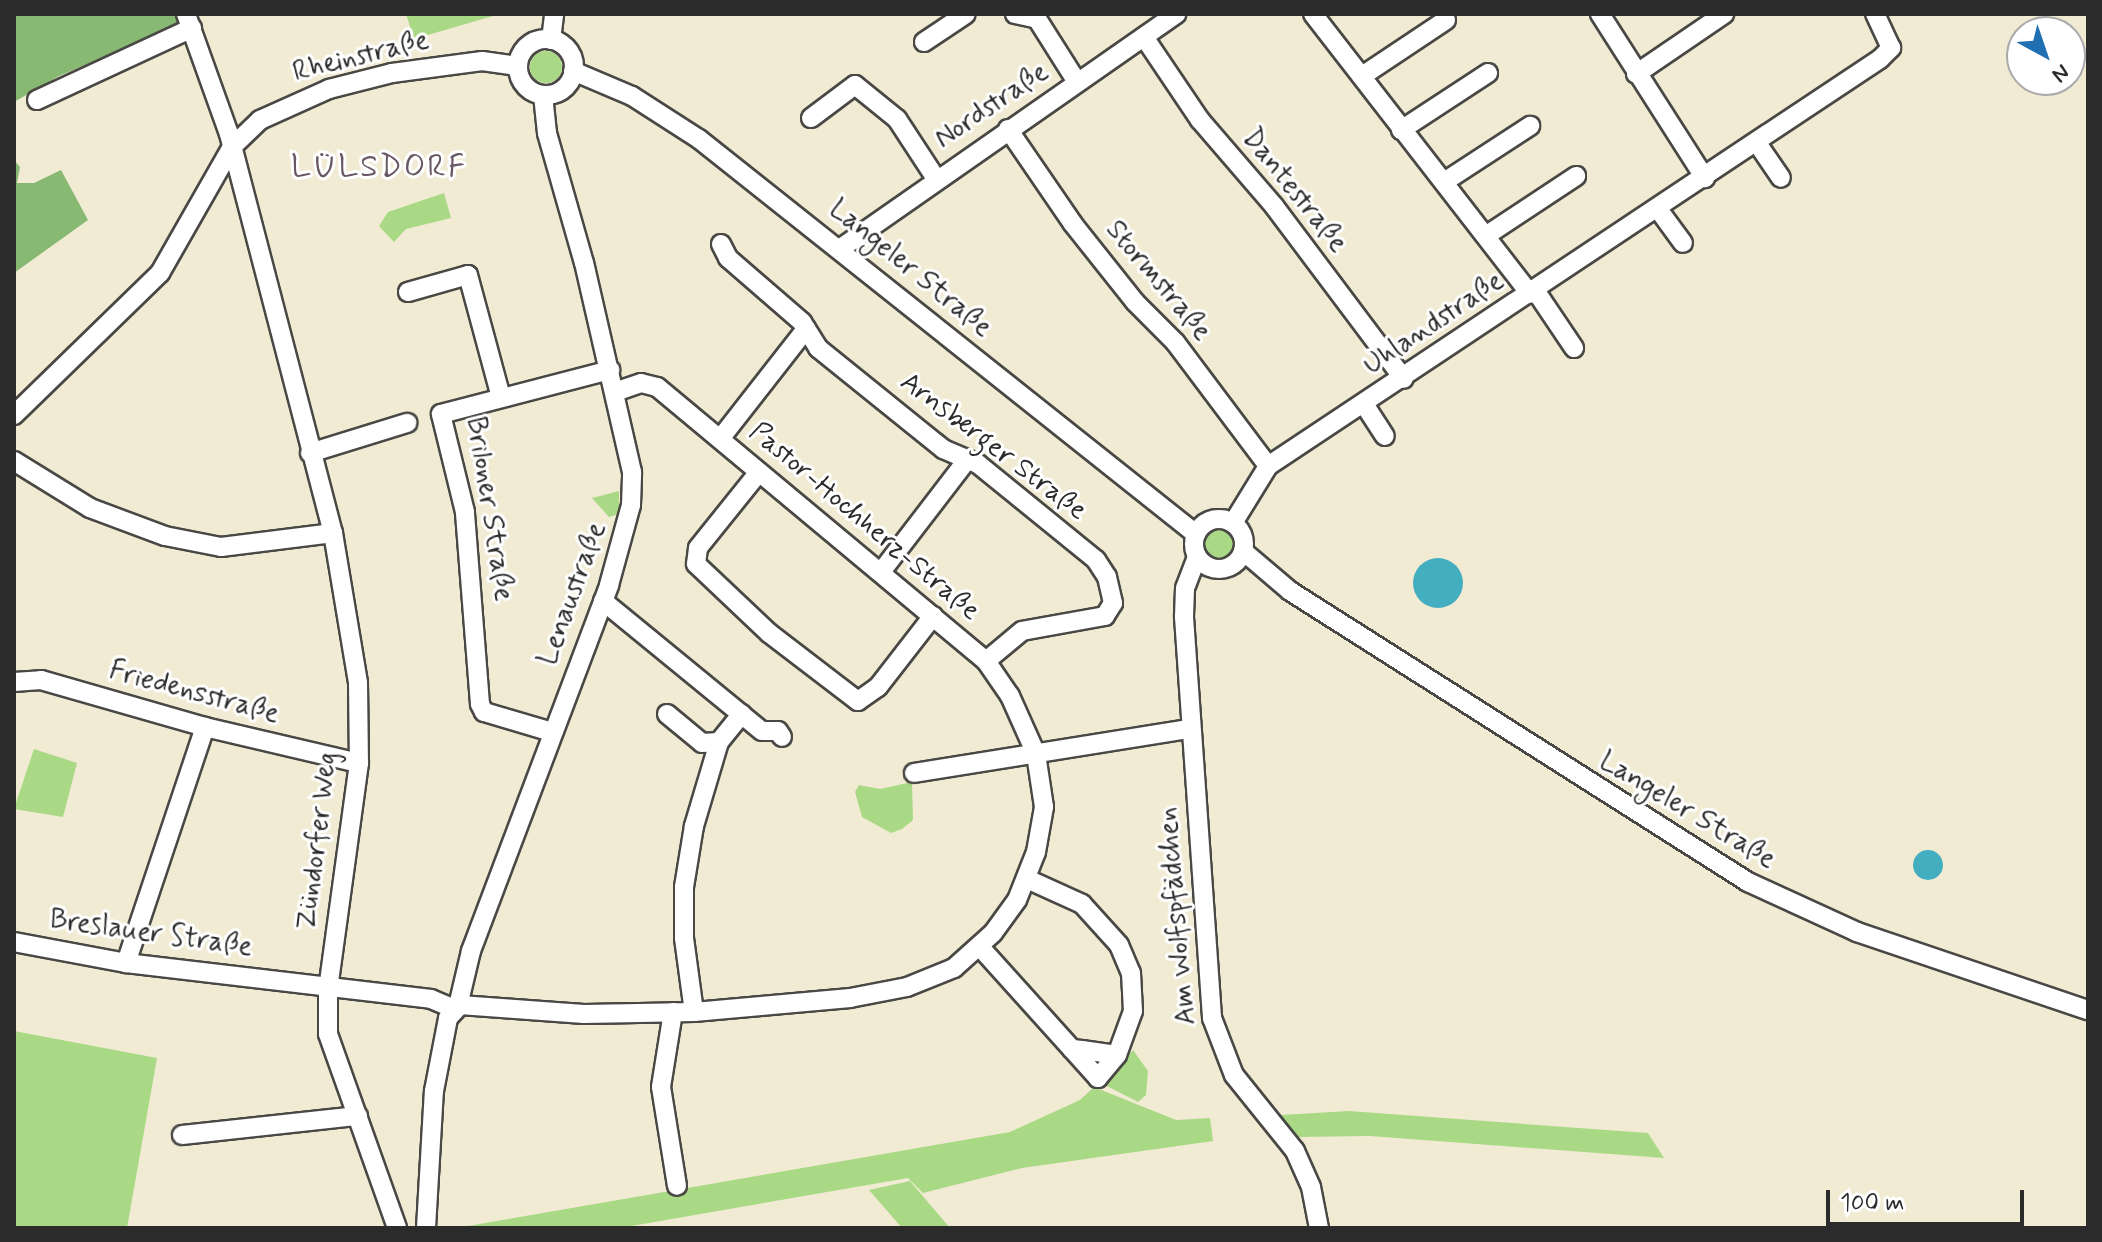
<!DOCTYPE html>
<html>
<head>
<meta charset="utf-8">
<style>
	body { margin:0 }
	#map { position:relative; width:2102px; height:1242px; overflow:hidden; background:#f1ebd4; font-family:Mynerve,sans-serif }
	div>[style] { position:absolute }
	.green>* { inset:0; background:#aad986 }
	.round { border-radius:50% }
	.forest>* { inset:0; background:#87b973 }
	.water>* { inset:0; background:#42aec0 }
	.roads { filter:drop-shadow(2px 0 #494844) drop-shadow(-2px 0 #494844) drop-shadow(0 2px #494844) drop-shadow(0 -2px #494844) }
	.minor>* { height:18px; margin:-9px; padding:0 9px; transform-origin:9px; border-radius:9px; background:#fff }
	.minor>.ring { margin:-9px; padding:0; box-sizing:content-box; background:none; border:18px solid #fff; border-radius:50% }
	span { translate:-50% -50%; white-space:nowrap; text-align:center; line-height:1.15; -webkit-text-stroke:6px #fff; paint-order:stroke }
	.street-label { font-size:28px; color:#2b2b2b }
	.quarter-label { font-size:32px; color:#685863; letter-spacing:2px }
	.frame { position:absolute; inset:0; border:16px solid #2b2b2b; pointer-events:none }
	.north { position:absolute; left:2006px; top:16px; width:80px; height:80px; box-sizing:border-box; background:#fff; border:2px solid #aaa; border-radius:50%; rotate:140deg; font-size:22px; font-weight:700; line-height:32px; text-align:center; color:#2b2b2b }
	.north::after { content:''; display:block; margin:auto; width:28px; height:36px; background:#1f6fb2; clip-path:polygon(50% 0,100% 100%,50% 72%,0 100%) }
	.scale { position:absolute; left:1826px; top:1190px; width:198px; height:36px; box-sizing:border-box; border:4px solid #2b2b2b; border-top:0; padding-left:10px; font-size:24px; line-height:28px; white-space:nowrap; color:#2b2b2b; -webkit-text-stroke:6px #fff; paint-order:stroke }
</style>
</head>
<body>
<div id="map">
	<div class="green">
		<i style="clip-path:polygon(406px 14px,500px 14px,414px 39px)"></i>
		<i class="round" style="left:530px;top:51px;width:32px;height:32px"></i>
		<i style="clip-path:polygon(444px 193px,451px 218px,406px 229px,394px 242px,379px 226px,388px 212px)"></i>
		<i style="clip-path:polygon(619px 491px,619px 514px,609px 517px,592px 498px)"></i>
		<i class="round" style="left:1204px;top:530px;width:30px;height:30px"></i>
		<i style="clip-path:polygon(34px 749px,77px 763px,63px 817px,14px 809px)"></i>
		<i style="clip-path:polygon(912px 782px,913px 820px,902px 829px,891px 833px,862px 817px,855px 792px,859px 785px,880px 789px)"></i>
		<i style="clip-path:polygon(14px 1031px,157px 1058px,127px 1228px,14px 1228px)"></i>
		<i style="clip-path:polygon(1133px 1050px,1148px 1071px,1146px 1095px,1138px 1102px,1103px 1084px)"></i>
		<i style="clip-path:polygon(1094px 1087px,1176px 1120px,1210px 1118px,1213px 1141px,1022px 1168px,923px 1193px,908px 1178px,620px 1228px,456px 1228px,1010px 1132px,1080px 1100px)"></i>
		<i style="clip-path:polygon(1349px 1111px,1648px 1133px,1664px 1158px,1370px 1136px,1297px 1137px,1281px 1115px)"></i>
		<i style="clip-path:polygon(910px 1181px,950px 1228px,902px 1228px,869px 1190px)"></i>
	</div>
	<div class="forest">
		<i style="clip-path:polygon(14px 14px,175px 14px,180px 25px,59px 76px,14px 102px)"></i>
		<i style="clip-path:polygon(14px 160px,20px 167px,17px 183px,34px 183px,61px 170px,88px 220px,14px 273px)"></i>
	</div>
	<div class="water">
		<i class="round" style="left:1413px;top:558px;width:50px;height:50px"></i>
		<i class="round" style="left:1913px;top:850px;width:30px;height:30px"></i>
	</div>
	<div class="roads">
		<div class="minor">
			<i style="left:186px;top:14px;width:127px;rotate:70.3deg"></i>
			<i style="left:229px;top:134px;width:412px;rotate:75.4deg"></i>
			<i style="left:333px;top:533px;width:152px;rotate:80.5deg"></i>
			<i style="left:358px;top:683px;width:80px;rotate:89.3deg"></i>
			<i style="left:359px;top:763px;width:228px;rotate:97.8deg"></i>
			<i style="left:328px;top:989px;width:45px;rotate:90deg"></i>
			<i style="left:328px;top:1034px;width:206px;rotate:70.4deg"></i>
			<i style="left:1015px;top:14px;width:19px;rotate:12deg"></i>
			<i style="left:1034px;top:14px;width:80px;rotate:57.7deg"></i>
			<i style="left:1313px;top:14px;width:354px;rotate:52.2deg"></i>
			<i style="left:1600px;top:14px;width:195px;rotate:57.4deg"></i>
			<i style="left:1144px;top:37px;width:100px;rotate:56deg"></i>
			<i style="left:1200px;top:120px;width:113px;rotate:49.3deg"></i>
			<i style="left:1274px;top:206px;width:216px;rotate:53.1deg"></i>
			<i class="ring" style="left:518px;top:39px;width:38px;height:38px"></i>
			<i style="left:551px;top:40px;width:26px;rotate:-83deg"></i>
			<i style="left:924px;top:42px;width:50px;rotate:-33.7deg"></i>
			<i style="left:573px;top:71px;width:64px;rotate:23deg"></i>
			<i style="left:632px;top:96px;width:80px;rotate:32.7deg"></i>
			<i style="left:699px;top:139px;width:635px;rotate:38.48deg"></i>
			<i style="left:1636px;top:74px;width:107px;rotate:-34.3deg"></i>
			<i style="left:1362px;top:76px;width:101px;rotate:-33.7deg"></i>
			<i style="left:37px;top:100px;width:171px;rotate:-24.9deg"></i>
			<i style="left:811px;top:118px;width:55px;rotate:-36.9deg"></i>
			<i style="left:855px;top:85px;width:54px;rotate:39deg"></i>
			<i style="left:897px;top:119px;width:69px;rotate:56.8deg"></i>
			<i style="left:1008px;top:129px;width:115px;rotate:55.6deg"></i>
			<i style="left:1073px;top:224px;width:100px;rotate:51.5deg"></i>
			<i style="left:1135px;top:302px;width:57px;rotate:45deg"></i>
			<i style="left:1175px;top:342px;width:155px;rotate:53.1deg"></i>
			<i style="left:1401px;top:130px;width:104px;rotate:-33.2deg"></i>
			<i style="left:1757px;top:143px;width:42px;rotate:55.6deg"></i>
			<i style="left:1444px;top:182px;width:103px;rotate:-33.1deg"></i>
			<i style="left:1658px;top:209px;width:42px;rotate:53.7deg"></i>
			<i style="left:1487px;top:235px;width:107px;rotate:-33.5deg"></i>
			<i style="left:721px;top:244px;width:16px;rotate:63deg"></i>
			<i style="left:728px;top:258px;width:98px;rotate:40.9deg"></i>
			<i style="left:802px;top:322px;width:31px;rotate:58deg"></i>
			<i style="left:818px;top:348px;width:161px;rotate:38.9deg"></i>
			<i style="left:943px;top:449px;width:38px;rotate:23deg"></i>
			<i style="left:978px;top:464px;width:152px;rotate:39.1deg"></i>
			<i style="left:1096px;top:560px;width:20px;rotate:57deg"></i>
			<i style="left:1107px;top:577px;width:27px;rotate:77deg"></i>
			<i style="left:1113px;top:603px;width:15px;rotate:122deg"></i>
			<i style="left:1105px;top:616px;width:84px;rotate:169.8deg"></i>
			<i style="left:1022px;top:631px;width:47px;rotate:140.2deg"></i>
			<i style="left:841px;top:248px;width:409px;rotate:-34.9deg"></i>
			<i style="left:1535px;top:290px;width:70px;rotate:56.1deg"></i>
			<i style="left:408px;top:292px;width:62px;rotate:-15.8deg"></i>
			<i style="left:468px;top:275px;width:126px;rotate:74.9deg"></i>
			<i style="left:1364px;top:404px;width:38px;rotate:57deg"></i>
			<i style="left:14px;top:415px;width:204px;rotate:-44.2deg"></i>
			<i style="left:160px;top:273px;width:145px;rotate:-60.3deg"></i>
			<i style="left:232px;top:147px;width:39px;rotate:-44deg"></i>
			<i style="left:260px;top:120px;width:76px;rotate:-24.2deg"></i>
			<i style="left:329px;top:89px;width:65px;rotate:-14.3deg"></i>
			<i style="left:392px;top:73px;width:91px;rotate:-7.6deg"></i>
			<i style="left:482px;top:61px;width:36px;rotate:8deg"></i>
			<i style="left:720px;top:439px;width:140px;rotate:-52deg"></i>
			<i style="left:310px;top:453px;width:102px;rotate:-17.2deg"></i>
			<i style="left:14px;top:461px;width:89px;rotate:31.7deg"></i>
			<i style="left:90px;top:508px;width:80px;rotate:20.5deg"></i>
			<i style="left:165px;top:536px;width:57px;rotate:11.1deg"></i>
			<i style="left:221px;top:547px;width:113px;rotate:-7.1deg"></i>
			<i style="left:759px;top:472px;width:97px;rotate:128.8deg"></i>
			<i style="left:698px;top:548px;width:16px;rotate:97deg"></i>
			<i style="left:696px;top:564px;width:100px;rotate:43.4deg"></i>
			<i style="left:769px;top:633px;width:112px;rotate:37.4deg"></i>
			<i style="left:858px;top:701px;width:24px;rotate:-35deg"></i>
			<i style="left:878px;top:687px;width:90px;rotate:-52.2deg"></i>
			<i class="ring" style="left:1194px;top:519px;width:32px;height:32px"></i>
			<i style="left:1233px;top:523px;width:67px;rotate:-58.4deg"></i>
			<i style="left:1268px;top:466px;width:735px;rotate:-33.63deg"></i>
			<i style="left:1880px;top:59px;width:16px;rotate:-45deg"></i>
			<i style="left:1891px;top:48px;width:38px;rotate:-115deg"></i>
			<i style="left:1243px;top:551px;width:62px;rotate:40.4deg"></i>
			<i style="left:1290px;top:591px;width:543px;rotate:32.43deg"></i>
			<i style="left:1748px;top:882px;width:120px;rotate:24.6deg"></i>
			<i style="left:1857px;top:932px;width:244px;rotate:18.7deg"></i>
			<i style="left:1197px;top:557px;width:33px;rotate:111deg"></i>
			<i style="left:1185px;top:588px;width:29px;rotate:92deg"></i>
			<i style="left:1184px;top:617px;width:402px;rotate:86deg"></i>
			<i style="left:1212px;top:1018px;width:61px;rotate:68.9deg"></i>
			<i style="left:1234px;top:1075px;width:97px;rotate:51.2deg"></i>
			<i style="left:1295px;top:1151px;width:39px;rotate:66deg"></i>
			<i style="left:1311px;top:1187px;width:42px;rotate:79deg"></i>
			<i style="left:881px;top:572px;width:141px;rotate:-52.5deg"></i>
			<i style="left:603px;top:601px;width:205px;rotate:39.3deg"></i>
			<i style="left:762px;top:731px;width:16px"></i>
			<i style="left:778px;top:731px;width:7px;rotate:56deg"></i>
			<i style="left:14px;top:682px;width:27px;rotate:-4deg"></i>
			<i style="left:41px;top:680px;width:171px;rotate:16deg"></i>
			<i style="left:205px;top:727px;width:158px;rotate:13.2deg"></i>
			<i style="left:667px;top:714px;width:45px;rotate:39.6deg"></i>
			<i style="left:702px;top:743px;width:17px;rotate:-3deg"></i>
			<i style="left:719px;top:742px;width:36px;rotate:-51deg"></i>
			<i style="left:552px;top:732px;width:71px;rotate:-163.6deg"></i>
			<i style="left:484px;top:712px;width:9px;rotate:-117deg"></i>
			<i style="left:480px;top:704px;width:193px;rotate:-94.5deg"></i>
			<i style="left:465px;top:512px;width:101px;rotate:-103.8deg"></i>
			<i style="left:441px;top:414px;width:175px;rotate:-14.6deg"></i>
			<i style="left:914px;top:773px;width:279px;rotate:-9.1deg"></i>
			<i style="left:1027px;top:879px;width:60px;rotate:24.4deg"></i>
			<i style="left:1082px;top:904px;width:55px;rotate:47.9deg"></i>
			<i style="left:1119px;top:945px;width:30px;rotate:67deg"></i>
			<i style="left:1131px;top:973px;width:38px;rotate:87deg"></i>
			<i style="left:1133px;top:1011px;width:47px;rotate:110deg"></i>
			<i style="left:14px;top:942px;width:114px;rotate:10.6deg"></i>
			<i style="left:126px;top:963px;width:307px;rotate:6.7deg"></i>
			<i style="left:431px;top:999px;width:25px;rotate:23deg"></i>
			<i style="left:980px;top:947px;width:137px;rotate:48deg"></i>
			<i style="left:126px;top:963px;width:249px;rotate:-71.5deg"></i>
			<i style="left:458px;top:1006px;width:57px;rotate:-76.7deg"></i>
			<i style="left:471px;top:951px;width:391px;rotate:-69.3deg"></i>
			<i style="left:609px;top:585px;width:83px;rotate:-74.6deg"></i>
			<i style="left:631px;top:505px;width:33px;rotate:-88deg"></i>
			<i style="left:632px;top:472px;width:214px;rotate:-102.9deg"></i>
			<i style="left:584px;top:263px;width:135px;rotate:-105.9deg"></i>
			<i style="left:547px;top:133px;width:38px;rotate:-96deg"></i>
			<i style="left:673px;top:1012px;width:76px;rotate:99.1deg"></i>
			<i style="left:661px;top:1087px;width:100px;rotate:80.8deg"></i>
			<i style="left:694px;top:1012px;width:75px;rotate:-97.7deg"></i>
			<i style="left:684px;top:938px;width:51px;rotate:-90deg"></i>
			<i style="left:684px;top:887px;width:62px;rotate:-80.7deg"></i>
			<i style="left:694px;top:826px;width:88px;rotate:-73.4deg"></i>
			<i style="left:1072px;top:1049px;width:10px;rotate:6deg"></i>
			<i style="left:1082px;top:1050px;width:35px;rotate:8deg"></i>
			<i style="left:1117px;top:1055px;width:30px;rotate:130deg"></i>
			<i style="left:1098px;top:1078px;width:39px;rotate:-132deg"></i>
			<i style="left:182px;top:1135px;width:177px;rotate:-6.2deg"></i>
			<i style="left:426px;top:1228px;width:137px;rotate:-86.7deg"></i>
			<i style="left:434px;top:1091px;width:74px;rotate:-79.1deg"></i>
			<i style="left:448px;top:1018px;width:18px;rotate:-47deg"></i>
			<i style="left:460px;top:1005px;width:124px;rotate:4.2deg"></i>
			<i style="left:584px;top:1014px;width:110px;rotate:-1deg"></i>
			<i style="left:694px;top:1012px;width:157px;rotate:-5.1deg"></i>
			<i style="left:850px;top:998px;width:58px;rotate:-10.9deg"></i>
			<i style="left:907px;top:987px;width:51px;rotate:-22deg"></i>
			<i style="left:954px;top:968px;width:52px;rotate:-41.9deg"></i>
			<i style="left:993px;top:933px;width:41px;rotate:-54deg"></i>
			<i style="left:1017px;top:900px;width:52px;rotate:-68.4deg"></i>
			<i style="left:1036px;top:852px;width:46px;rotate:-79.9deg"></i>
			<i style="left:1044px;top:807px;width:54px;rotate:-98.6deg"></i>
			<i style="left:1036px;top:754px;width:64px;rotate:-114.1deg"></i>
			<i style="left:1010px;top:696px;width:42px;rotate:-124.4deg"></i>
			<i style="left:986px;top:661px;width:428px;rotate:-140.2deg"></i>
			<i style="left:657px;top:387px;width:16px;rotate:-166deg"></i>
			<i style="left:641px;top:383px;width:28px;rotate:161deg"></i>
		</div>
	</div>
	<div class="street-label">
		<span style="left:361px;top:57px;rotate:-14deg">Rheinstraße</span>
		<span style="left:992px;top:106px;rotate:-34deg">Nordstraße</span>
		<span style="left:1294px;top:191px;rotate:51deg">Dantestraße</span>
		<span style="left:910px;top:269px;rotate:39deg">Langeler Straße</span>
		<span style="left:1158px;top:281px;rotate:50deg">Stormstraße</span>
		<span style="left:1434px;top:324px;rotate:-34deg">Uhlandstraße</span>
		<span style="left:993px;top:447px;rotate:37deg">Arnsberger Straße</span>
		<span style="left:489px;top:509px;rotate:81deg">Briloner Straße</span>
		<span style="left:864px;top:522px;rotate:40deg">Pastor-Hochherz-Straße</span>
		<span style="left:573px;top:594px;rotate:-70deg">Lenaustraße</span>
		<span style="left:194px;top:693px;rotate:15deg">Friedensstraße</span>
		<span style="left:1687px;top:811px;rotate:31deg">Langeler Straße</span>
		<span style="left:318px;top:841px;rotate:-83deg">Zündorfer Weg</span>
		<span style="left:1178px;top:916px;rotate:-95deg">Am Wolfspfädchen</span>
		<span style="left:151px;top:934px;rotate:8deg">Breslauer Straße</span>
	</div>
	<div class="quarter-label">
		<span style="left:379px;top:167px">LÜLSDORF</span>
	</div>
	<div class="frame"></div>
	<div class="north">N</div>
	<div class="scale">100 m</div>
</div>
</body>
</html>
